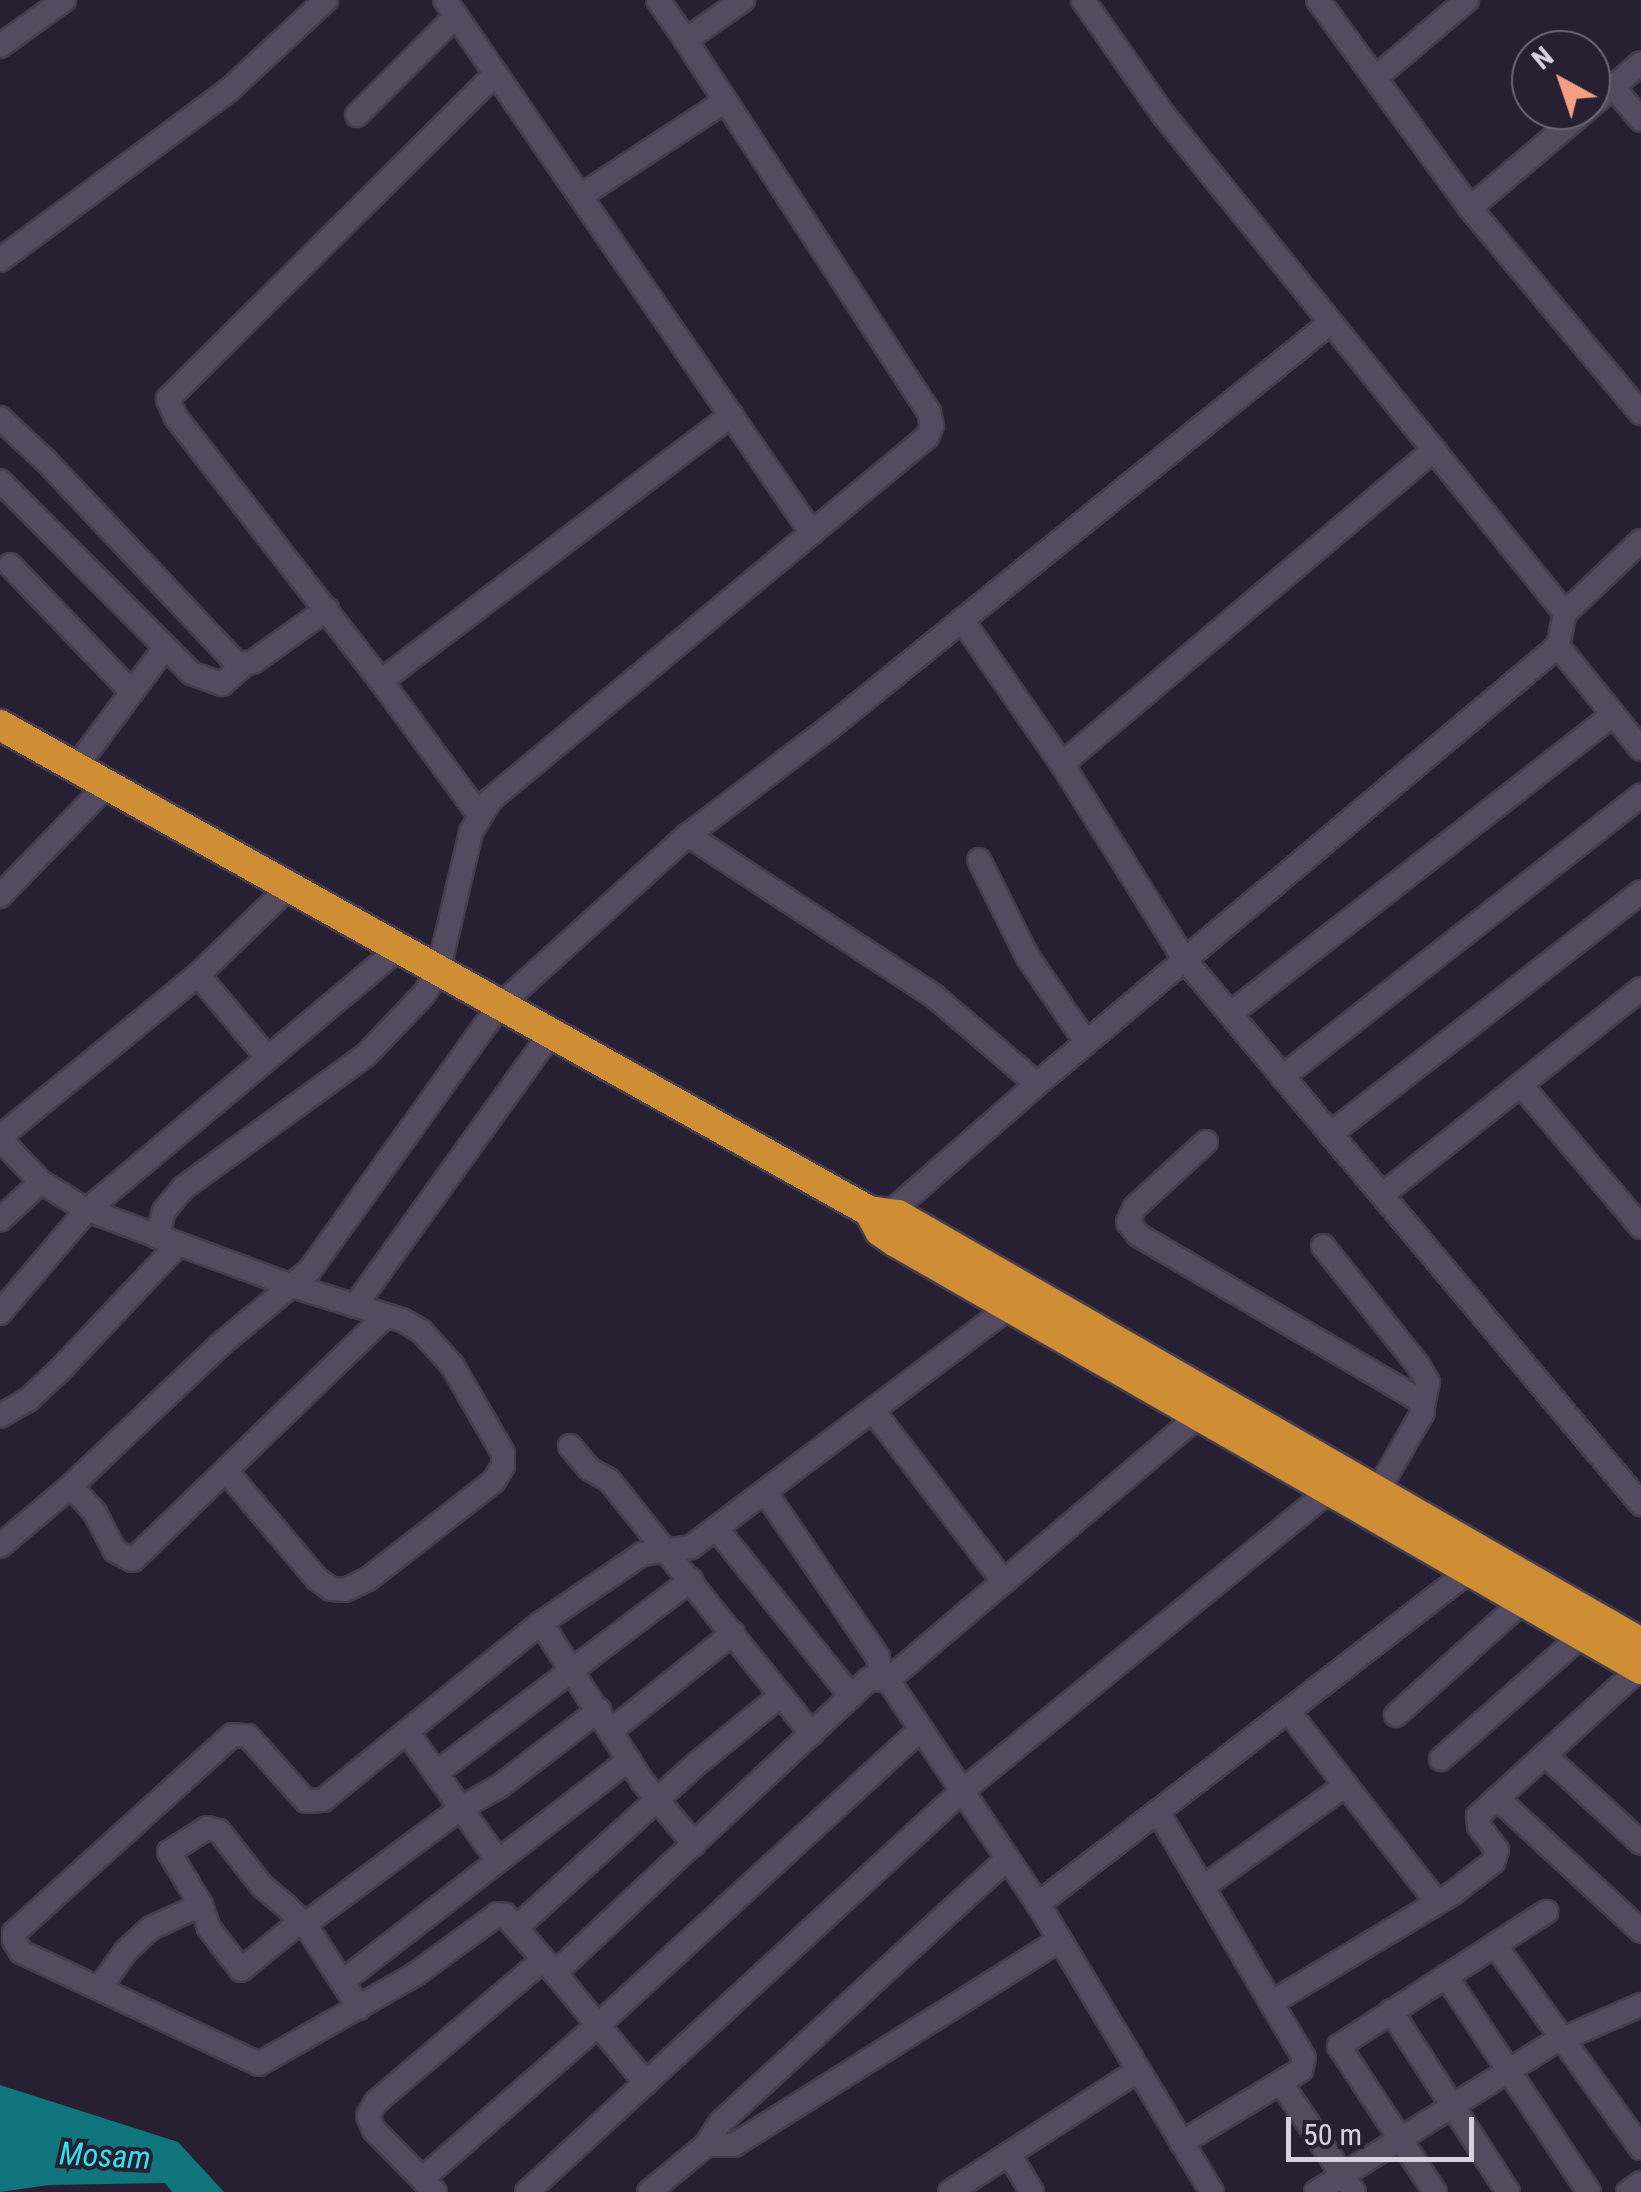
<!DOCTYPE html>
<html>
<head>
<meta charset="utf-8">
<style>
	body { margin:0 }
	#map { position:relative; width:1641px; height:2192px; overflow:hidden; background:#271f32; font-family:"Roboto Condensed",sans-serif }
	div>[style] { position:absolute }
	.water>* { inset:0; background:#10757c }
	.roads { filter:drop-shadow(2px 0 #443d4d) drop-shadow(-2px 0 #443d4d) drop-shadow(0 2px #443d4d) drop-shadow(0 -2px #443d4d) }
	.street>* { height:22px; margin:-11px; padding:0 11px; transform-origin:11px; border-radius:11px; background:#554b61 }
	.highway>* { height:30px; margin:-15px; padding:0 15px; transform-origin:15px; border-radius:15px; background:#cf8e34 }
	span { translate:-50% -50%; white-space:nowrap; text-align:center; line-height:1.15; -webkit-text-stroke:8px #271f32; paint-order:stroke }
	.water-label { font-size:32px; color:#2fe3ef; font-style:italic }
	.north { position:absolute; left:1511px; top:30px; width:100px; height:100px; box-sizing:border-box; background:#271f32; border:2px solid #6d6777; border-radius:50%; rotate:320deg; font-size:28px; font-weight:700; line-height:40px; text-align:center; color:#d7d2df }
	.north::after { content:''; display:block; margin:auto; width:35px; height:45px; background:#f39f84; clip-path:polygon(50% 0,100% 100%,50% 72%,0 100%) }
	.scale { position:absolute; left:1286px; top:2117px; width:188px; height:45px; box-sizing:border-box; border:5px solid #d7d2df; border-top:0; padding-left:12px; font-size:30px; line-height:35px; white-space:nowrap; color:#d7d2df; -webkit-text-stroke:8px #271f32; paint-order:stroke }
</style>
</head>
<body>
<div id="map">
	<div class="water">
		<i style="clip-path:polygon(0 2085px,178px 2142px,224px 2192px,172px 2192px,165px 2183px,49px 2185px,0 2192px)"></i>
	</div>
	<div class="roads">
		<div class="street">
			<i style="left:445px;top:0;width:647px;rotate:55.45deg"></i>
			<i style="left:658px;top:0;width:49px;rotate:55deg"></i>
			<i style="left:686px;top:40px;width:70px;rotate:-35.1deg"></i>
			<i style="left:1083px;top:0;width:138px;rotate:55deg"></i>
			<i style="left:1162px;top:113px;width:642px;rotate:51.13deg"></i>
			<i style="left:1565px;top:613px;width:34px;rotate:102deg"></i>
			<i style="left:1318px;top:0;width:258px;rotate:53.8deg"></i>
			<i style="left:1470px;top:208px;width:267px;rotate:50.2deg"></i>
			<i style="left:0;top:46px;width:79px;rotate:-35.7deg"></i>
			<i style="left:1375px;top:78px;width:121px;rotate:-40.3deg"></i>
			<i style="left:1613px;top:87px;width:43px;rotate:49.7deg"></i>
			<i style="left:1591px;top:106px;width:66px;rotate:-40.7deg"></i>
			<i style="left:357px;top:115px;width:140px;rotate:-45deg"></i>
			<i style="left:582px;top:195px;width:171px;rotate:-33.3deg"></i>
			<i style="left:1470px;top:208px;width:152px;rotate:-40.2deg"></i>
			<i style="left:0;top:260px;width:287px;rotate:-36.6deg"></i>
			<i style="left:230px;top:89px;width:131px;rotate:-42.8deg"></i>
			<i style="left:0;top:418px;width:63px;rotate:43.1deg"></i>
			<i style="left:46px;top:461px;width:279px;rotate:46.7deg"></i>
			<i style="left:237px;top:664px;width:16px;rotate:-7deg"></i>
			<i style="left:253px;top:662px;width:91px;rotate:-35.6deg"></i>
			<i style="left:0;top:481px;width:271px;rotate:45.1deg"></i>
			<i style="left:191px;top:673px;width:33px;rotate:20deg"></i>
			<i style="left:222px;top:684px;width:29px;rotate:-41deg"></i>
			<i style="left:10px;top:565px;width:176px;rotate:46.2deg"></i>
			<i style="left:1565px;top:613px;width:105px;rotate:-43.5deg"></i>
			<i style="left:962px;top:620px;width:175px;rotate:55.2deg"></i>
			<i style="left:1062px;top:764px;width:231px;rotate:57.9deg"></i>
			<i style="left:1185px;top:960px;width:710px;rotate:50.03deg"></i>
			<i style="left:381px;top:681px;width:440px;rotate:-37.2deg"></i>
			<i style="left:1062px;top:764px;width:487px;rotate:-40.2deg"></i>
			<i style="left:77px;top:766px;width:146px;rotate:-53.4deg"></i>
			<i style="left:478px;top:813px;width:164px;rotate:-126.3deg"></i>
			<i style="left:381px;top:681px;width:333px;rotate:-127.9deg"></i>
			<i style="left:176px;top:418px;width:21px;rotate:-113deg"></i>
			<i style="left:168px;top:399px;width:462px;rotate:-44.8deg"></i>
			<i style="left:688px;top:835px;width:294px;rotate:33.2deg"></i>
			<i style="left:934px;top:996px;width:135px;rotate:40.5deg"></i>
			<i style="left:979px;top:860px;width:107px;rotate:63.4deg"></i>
			<i style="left:1027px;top:956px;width:104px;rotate:55.5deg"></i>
			<i style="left:0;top:896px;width:156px;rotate:-46deg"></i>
			<i style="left:198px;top:975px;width:107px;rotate:49.9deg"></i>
			<i style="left:1230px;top:1014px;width:486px;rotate:-38deg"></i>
			<i style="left:1282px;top:1077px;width:456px;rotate:-38.1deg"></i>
			<i style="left:1521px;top:1085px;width:186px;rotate:49.8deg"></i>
			<i style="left:1330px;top:1134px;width:394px;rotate:-37.9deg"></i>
			<i style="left:0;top:1137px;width:256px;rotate:-39.3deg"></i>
			<i style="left:198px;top:975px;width:127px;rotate:-44deg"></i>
			<i style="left:0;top:1139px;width:59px;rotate:46.4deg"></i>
			<i style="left:41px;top:1182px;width:54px;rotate:31.3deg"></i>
			<i style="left:87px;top:1210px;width:219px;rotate:20.3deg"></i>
			<i style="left:292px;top:1286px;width:115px;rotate:17.2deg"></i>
			<i style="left:402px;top:1320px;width:22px;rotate:30deg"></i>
			<i style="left:421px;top:1331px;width:46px;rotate:47.6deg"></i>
			<i style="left:452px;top:1365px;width:102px;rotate:59.9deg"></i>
			<i style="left:503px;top:1453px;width:13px;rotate:90deg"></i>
			<i style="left:503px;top:1466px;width:17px;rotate:121deg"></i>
			<i style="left:494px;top:1481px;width:160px;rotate:142.1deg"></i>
			<i style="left:368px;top:1579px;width:25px;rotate:154deg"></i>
			<i style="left:345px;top:1590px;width:14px;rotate:-176deg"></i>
			<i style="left:331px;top:1589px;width:17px;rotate:-144deg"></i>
			<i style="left:317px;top:1579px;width:141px;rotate:-130.1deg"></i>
			<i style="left:1206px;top:1142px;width:96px;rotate:137.5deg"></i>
			<i style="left:1135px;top:1207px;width:17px;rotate:115deg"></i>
			<i style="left:1128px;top:1222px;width:16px;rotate:52deg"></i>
			<i style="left:1138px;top:1235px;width:326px;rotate:30.4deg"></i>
			<i style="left:1419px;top:1400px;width:13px;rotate:72deg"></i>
			<i style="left:1423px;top:1412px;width:90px;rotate:120deg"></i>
			<i style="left:1382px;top:1195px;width:331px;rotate:-38.5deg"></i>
			<i style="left:0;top:1220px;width:56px;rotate:-42.8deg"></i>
			<i style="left:884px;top:1224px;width:15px;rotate:-58deg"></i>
			<i style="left:892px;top:1211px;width:193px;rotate:-41.2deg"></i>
			<i style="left:1037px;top:1084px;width:681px;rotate:-40.05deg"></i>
			<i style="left:1558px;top:646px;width:132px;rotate:51.1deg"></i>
			<i style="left:157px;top:1237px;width:27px;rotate:-75deg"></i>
			<i style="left:164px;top:1211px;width:30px;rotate:-50deg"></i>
			<i style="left:183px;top:1188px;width:226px;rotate:-36deg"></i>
			<i style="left:366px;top:1055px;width:84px;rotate:-46.4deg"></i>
			<i style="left:424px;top:994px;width:26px;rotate:-58deg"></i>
			<i style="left:438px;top:972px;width:144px;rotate:-76.7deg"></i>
			<i style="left:471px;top:832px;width:37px;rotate:-59deg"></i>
			<i style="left:490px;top:800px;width:568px;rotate:-39.72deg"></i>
			<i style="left:927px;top:437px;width:12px;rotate:-66deg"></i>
			<i style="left:932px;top:426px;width:14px;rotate:-102deg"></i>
			<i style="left:929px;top:412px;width:444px;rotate:-123.2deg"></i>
			<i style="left:1323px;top:1246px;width:152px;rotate:51.4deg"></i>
			<i style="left:1418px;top:1365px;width:20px;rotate:60deg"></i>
			<i style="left:1428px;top:1382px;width:25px;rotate:102deg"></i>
			<i style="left:355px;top:1306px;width:334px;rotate:-54.3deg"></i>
			<i style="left:0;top:1313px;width:135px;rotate:-49.8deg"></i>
			<i style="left:87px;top:1210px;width:406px;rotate:-40deg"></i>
			<i style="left:874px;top:1412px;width:214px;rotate:52.6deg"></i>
			<i style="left:0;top:1416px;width:34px;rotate:-30deg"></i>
			<i style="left:29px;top:1399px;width:42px;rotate:-43.1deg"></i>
			<i style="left:60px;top:1370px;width:172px;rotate:-46.7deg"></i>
			<i style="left:570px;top:1446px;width:30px;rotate:50deg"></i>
			<i style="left:589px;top:1469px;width:23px;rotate:29deg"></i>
			<i style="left:609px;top:1480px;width:325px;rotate:51.4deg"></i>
			<i style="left:71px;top:1486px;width:36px;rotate:48deg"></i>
			<i style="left:95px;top:1513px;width:43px;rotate:62.2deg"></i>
			<i style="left:115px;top:1551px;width:20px;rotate:27deg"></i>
			<i style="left:133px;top:1560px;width:351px;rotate:-44deg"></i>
			<i style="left:765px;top:1492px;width:200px;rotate:55.6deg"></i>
			<i style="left:878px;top:1657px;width:19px;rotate:84deg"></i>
			<i style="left:716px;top:1528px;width:216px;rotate:51.2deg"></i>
			<i style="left:0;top:1546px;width:93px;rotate:-40.2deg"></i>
			<i style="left:71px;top:1486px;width:205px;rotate:-43.4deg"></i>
			<i style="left:220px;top:1345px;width:117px;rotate:-39.8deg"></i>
			<i style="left:310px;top:1270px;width:323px;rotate:-54.4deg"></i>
			<i style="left:498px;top:1007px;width:256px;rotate:-42.2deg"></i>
			<i style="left:688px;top:835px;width:177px;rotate:-37.2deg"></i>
			<i style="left:829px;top:728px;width:644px;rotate:-38.95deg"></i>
			<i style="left:541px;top:1623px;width:188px;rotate:57.4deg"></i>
			<i style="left:642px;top:1781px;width:82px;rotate:50.5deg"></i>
			<i style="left:1288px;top:1711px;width:241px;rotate:52.1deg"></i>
			<i style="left:1396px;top:1715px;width:171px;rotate:-41.9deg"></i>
			<i style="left:612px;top:1730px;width:155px;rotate:-38.7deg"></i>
			<i style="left:407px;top:1732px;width:156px;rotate:54.7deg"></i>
			<i style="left:1545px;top:1755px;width:130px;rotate:42.5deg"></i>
			<i style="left:1441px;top:1759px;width:188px;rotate:-41.3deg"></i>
			<i style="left:436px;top:1773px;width:320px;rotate:-37.1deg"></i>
			<i style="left:1497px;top:1798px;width:196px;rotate:42.7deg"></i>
			<i style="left:1158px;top:1812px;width:286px;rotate:59.3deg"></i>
			<i style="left:1304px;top:2058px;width:12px;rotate:104deg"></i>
			<i style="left:1301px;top:2070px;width:140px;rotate:148.7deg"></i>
			<i style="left:1203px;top:1887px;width:176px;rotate:-35.5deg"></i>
			<i style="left:1038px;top:1904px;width:270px;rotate:-123.8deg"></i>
			<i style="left:888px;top:1680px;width:423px;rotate:-40.4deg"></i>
			<i style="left:301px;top:1921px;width:77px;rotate:140.8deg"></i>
			<i style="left:241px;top:1970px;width:53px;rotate:-127.3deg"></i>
			<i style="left:209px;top:1928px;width:24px;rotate:-109deg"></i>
			<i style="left:201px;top:1905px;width:62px;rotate:-121.1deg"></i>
			<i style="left:169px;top:1852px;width:45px;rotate:-32.3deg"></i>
			<i style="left:207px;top:1828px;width:12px;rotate:14deg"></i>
			<i style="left:219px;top:1831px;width:70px;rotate:52deg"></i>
			<i style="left:262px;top:1886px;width:30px;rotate:40deg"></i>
			<i style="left:285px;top:1905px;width:23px;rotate:45deg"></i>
			<i style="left:301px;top:1921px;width:5px;rotate:37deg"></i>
			<i style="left:305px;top:1924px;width:100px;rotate:57.3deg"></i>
			<i style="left:305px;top:1924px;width:194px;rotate:-36.6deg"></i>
			<i style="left:461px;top:1808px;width:45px;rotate:-29.4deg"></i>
			<i style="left:500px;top:1786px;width:125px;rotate:-37.5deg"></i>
			<i style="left:516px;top:1928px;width:241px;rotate:-42.3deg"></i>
			<i style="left:694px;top:1766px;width:112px;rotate:-39.2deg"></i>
			<i style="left:1495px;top:1945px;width:250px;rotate:54.3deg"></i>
			<i style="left:555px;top:1973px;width:77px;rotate:-130.8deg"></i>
			<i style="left:505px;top:1915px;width:7px;rotate:-172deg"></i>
			<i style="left:498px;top:1914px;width:102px;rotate:143.8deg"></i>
			<i style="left:416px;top:1974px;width:181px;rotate:150.2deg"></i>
			<i style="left:259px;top:2064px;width:263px;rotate:-154.8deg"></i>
			<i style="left:21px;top:1952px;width:14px;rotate:-120deg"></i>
			<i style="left:14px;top:1940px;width:7px;rotate:-90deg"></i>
			<i style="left:14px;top:1933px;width:294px;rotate:-42.2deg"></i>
			<i style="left:232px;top:1735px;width:16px;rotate:4deg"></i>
			<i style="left:248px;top:1736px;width:87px;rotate:48.3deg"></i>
			<i style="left:306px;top:1801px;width:17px;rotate:-3deg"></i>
			<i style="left:323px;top:1800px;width:281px;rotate:-39.1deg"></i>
			<i style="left:541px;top:1623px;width:122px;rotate:-34.3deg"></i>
			<i style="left:642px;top:1554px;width:49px;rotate:-8.1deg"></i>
			<i style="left:691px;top:1547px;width:414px;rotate:-37deg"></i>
			<i style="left:1446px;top:1976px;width:259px;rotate:56.5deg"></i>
			<i style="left:344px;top:1980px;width:360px;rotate:-37.7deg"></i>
			<i style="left:101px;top:1986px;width:43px;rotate:-54.5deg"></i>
			<i style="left:126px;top:1951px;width:34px;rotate:-43deg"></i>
			<i style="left:151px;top:1928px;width:55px;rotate:-24.7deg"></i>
			<i style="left:1271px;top:2003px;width:213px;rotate:-31.1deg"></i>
			<i style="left:1453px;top:1893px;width:51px;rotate:-37.8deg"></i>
			<i style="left:1493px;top:1862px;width:13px;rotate:-72deg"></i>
			<i style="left:1497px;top:1850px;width:30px;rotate:-127deg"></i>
			<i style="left:1479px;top:1826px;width:10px;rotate:-96deg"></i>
			<i style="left:1478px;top:1816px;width:219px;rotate:-42.4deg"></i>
			<i style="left:1391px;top:2011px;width:216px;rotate:57.1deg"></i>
			<i style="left:646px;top:2083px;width:143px;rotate:-129.6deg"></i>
			<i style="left:555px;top:1973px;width:430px;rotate:-43.1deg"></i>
			<i style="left:869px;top:1679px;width:19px;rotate:3deg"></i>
			<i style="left:1281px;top:2083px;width:131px;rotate:56.2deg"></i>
			<i style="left:706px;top:2145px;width:28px"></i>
			<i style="left:734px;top:2145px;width:384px;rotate:-32.2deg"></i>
			<i style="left:1009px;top:2154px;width:44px;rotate:58.8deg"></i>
			<i style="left:422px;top:2179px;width:234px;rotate:-41.2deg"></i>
			<i style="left:598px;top:2025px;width:438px;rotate:-42.5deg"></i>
			<i style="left:435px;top:2192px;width:87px;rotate:-134.5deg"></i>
			<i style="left:374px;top:2130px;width:15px;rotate:-113deg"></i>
			<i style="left:368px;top:2116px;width:16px;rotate:-60deg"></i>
			<i style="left:376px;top:2102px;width:219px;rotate:-40.4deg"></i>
			<i style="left:527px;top:2192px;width:590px;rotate:-42.67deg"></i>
			<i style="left:961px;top:1792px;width:475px;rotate:-39.3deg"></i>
			<i style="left:649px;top:2192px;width:74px;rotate:-39.5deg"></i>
			<i style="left:706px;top:2145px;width:27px;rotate:-57deg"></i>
			<i style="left:721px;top:2122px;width:387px;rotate:-42.6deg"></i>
			<i style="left:950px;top:2192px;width:223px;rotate:-32.9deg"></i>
			<i style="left:1212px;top:2192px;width:336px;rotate:-121.1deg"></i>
			<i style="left:1038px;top:1904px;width:560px;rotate:-37.67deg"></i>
			<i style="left:1316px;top:2192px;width:280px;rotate:-32.2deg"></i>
			<i style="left:1553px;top:2043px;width:96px;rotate:-23.4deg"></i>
			<i style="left:1435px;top:2192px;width:175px;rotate:-123.3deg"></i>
			<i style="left:1339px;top:2046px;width:247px;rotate:-32.9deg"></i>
			<i style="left:1628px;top:2192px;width:16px;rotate:-35deg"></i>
		</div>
		<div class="highway">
			<i style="left:0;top:725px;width:996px;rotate:29.22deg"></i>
			<i style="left:869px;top:1211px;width:29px;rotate:8deg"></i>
			<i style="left:898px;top:1215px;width:857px;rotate:29.94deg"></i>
			<i style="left:869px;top:1211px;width:23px;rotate:61deg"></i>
			<i style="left:880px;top:1231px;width:19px;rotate:35deg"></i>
			<i style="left:896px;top:1242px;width:859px;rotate:29.82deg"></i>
		</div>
	</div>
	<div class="water-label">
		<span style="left:105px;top:2156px;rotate:3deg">Mosam</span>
	</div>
	<div class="north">N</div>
	<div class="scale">50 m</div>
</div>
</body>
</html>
